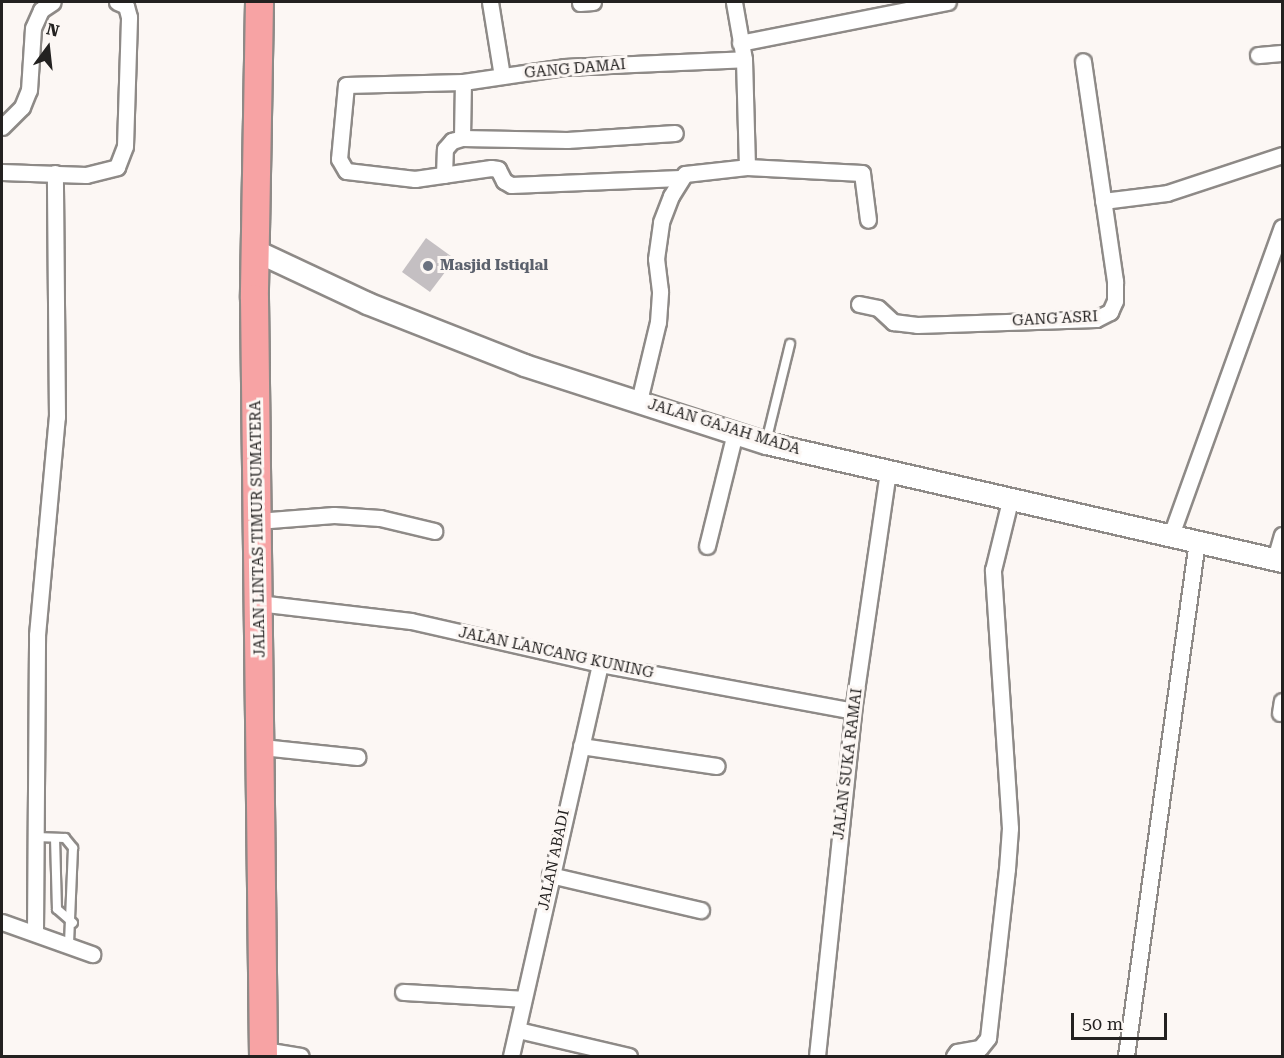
<!DOCTYPE html>
<html>
<head>
<meta charset="utf-8">
<style>
	body { margin:0 }
	#map { position:relative; width:1284px; height:1058px; overflow:hidden; background:#fcf7f4; font-family:"Roboto Serif",serif }
	div>[style] { position:absolute }
	.building>* { inset:0; background:#c4bfc2 }
	.roads { filter:drop-shadow(2px 0 #8e8a87) drop-shadow(-2px 0 #8e8a87) drop-shadow(0 2px #8e8a87) drop-shadow(0 -2px #8e8a87) }
	.lane>* { height:8px; margin:-4px; padding:0 4px; transform-origin:4px; border-radius:4px; background:#fff }
	.street>* { height:15px; margin:-7.5px; padding:0 7.5px; transform-origin:7.5px; border-radius:7.5px; background:#fff }
	.secondary>* { height:21px; margin:-10.5px; padding:0 10.5px; transform-origin:10.5px; border-radius:10.5px; background:#fff }
	.highway>* { height:27px; margin:-13.5px; padding:0 13.5px; transform-origin:13.5px; border-radius:13.5px; background:#f7a3a4 }
	.dots>* { width:16px; height:16px; translate:-50% -50%; box-sizing:border-box; border:3px solid #fcf7f4; border-radius:50% }
	span { translate:-50% -50%; white-space:nowrap; text-align:center; line-height:1.15; -webkit-text-stroke:6px #fcf7f4; paint-order:stroke }
	.street-label { font-size:15px; color:#232120 }
	.worship-label { font-size:15px; color:#5b616d; font-weight:700 }
	.left { translate:0 -50%; text-align:left }
	.frame { position:absolute; inset:0; border:3px solid #232120; pointer-events:none }
	.north { position:absolute; left:18px; top:18px; width:60px; height:60px; -webkit-text-stroke:4px #fcf7f4; paint-order:stroke; rotate:15deg; font-size:16px; font-weight:700; line-height:24px; text-align:center; color:#232120 }
	.north::after { content:''; display:block; margin:auto; width:21px; height:27px; background:#232120; clip-path:polygon(50% 0,100% 100%,50% 72%,0 100%) }
	.scale { position:absolute; left:1071px; top:1013px; width:96px; height:27px; box-sizing:border-box; border:3px solid #232120; border-top:0; padding-left:8px; font-size:18px; line-height:21px; white-space:nowrap; color:#232120; -webkit-text-stroke:4px #fcf7f4; paint-order:stroke }
</style>
</head>
<body>
<div id="map">
	<div class="building">
		<i style="clip-path:polygon(426px 238px,455px 259px,430px 292px,402px 272px)"></i>
	</div>
	<div class="roads">
		<div class="lane">
			<i style="left:766px;top:442px;width:101px;rotate:-76.2deg"></i>
			<i style="left:36px;top:837px;width:29px;rotate:2deg"></i>
			<i style="left:65px;top:838px;width:13px;rotate:51deg"></i>
			<i style="left:73px;top:848px;width:97px;rotate:92.4deg"></i>
			<i style="left:55px;top:838px;width:71px;rotate:88.4deg"></i>
			<i style="left:57px;top:909px;width:21px;rotate:41deg"></i>
		</div>
		<div class="street">
			<i style="left:490px;top:2px;width:75px;rotate:80.8deg"></i>
			<i style="left:580px;top:3px;width:13px;rotate:-4deg"></i>
			<i style="left:740px;top:43px;width:212px;rotate:-11.2deg"></i>
			<i style="left:1258px;top:55px;width:24px;rotate:-5deg"></i>
			<i style="left:2px;top:127px;width:28px;rotate:-45deg"></i>
			<i style="left:22px;top:107px;width:18px;rotate:-68deg"></i>
			<i style="left:29px;top:90px;width:62px;rotate:-86.3deg"></i>
			<i style="left:33px;top:28px;width:20px;rotate:-66deg"></i>
			<i style="left:41px;top:10px;width:14px;rotate:-34deg"></i>
			<i style="left:462px;top:138px;width:56px;rotate:-89deg"></i>
			<i style="left:747px;top:167px;width:115px;rotate:3deg"></i>
			<i style="left:862px;top:173px;width:47px;rotate:82.7deg"></i>
			<i style="left:2px;top:172px;width:84px;rotate:2deg"></i>
			<i style="left:86px;top:175px;width:32px;rotate:-14deg"></i>
			<i style="left:117px;top:167px;width:22px;rotate:-69deg"></i>
			<i style="left:125px;top:146px;width:129px;rotate:-88.2deg"></i>
			<i style="left:129px;top:17px;width:11px;rotate:-105deg"></i>
			<i style="left:126px;top:6px;width:10px;rotate:-156deg"></i>
			<i style="left:444px;top:175px;width:26px;rotate:-88deg"></i>
			<i style="left:445px;top:149px;width:11px;rotate:-49deg"></i>
			<i style="left:452px;top:141px;width:10px;rotate:-17deg"></i>
			<i style="left:462px;top:138px;width:105px;rotate:1.1deg"></i>
			<i style="left:567px;top:140px;width:108px;rotate:-3.7deg"></i>
			<i style="left:680px;top:178px;width:169px;rotate:177.6deg"></i>
			<i style="left:511px;top:185px;width:8px;rotate:-150deg"></i>
			<i style="left:504px;top:181px;width:13px;rotate:-117deg"></i>
			<i style="left:498px;top:169px;width:7px;rotate:-172deg"></i>
			<i style="left:491px;top:168px;width:77px;rotate:171.8deg"></i>
			<i style="left:415px;top:179px;width:69px;rotate:-173.4deg"></i>
			<i style="left:346px;top:171px;width:14px;rotate:-120deg"></i>
			<i style="left:339px;top:159px;width:74px;rotate:-84.6deg"></i>
			<i style="left:346px;top:85px;width:117px;rotate:-1.5deg"></i>
			<i style="left:463px;top:82px;width:102px;rotate:-8.4deg"></i>
			<i style="left:564px;top:67px;width:180px;rotate:-2.5deg"></i>
			<i style="left:1103px;top:201px;width:64px;rotate:-7.1deg"></i>
			<i style="left:1167px;top:193px;width:121px;rotate:-18.3deg"></i>
			<i style="left:859px;top:304px;width:19px;rotate:12deg"></i>
			<i style="left:878px;top:308px;width:21px;rotate:43deg"></i>
			<i style="left:893px;top:322px;width:24px;rotate:7deg"></i>
			<i style="left:917px;top:325px;width:179px;rotate:-1.9deg"></i>
			<i style="left:1096px;top:319px;width:16px;rotate:-27deg"></i>
			<i style="left:1110px;top:312px;width:12px;rotate:-66deg"></i>
			<i style="left:1115px;top:301px;width:20px;rotate:-90deg"></i>
			<i style="left:1115px;top:281px;width:222px;rotate:-98.3deg"></i>
			<i style="left:639px;top:401px;width:81px;rotate:-76.5deg"></i>
			<i style="left:658px;top:322px;width:31px;rotate:-86deg"></i>
			<i style="left:660px;top:291px;width:32px;rotate:-97deg"></i>
			<i style="left:656px;top:259px;width:37px;rotate:-82deg"></i>
			<i style="left:661px;top:222px;width:28px;rotate:-69deg"></i>
			<i style="left:671px;top:196px;width:26px;rotate:-58deg"></i>
			<i style="left:685px;top:174px;width:62px;rotate:-6.4deg"></i>
			<i style="left:747px;top:167px;width:108px;rotate:-91.6deg"></i>
			<i style="left:744px;top:59px;width:58px;rotate:-100deg"></i>
			<i style="left:257px;top:521px;width:77px;rotate:-4.5deg"></i>
			<i style="left:334px;top:515px;width:46px;rotate:3.7deg"></i>
			<i style="left:380px;top:518px;width:56px;rotate:13.5deg"></i>
			<i style="left:1171px;top:535px;width:327px;rotate:-70.2deg"></i>
			<i style="left:707px;top:546px;width:116px;rotate:-76.1deg"></i>
			<i style="left:1275px;top:559px;width:25px;rotate:-74deg"></i>
			<i style="left:258px;top:603px;width:154px;rotate:6.7deg"></i>
			<i style="left:411px;top:621px;width:194px;rotate:12.8deg"></i>
			<i style="left:600px;top:664px;width:257px;rotate:10.5deg"></i>
			<i style="left:1280px;top:713px;width:12px;rotate:-81deg"></i>
			<i style="left:581px;top:746px;width:137px;rotate:8.4deg"></i>
			<i style="left:262px;top:747px;width:96px;rotate:6deg"></i>
			<i style="left:550px;top:875px;width:155px;rotate:13.1deg"></i>
			<i style="left:2px;top:922px;width:96px;rotate:19.6deg"></i>
			<i style="left:35px;top:932px;width:297px;rotate:-89.6deg"></i>
			<i style="left:37px;top:635px;width:219px;rotate:-84.8deg"></i>
			<i style="left:57px;top:417px;width:244px;rotate:-90.5deg"></i>
			<i style="left:403px;top:992px;width:120px;rotate:3.3deg"></i>
			<i style="left:518px;top:1030px;width:114px;rotate:13.2deg"></i>
			<i style="left:264px;top:1050px;width:37px;rotate:9deg"></i>
			<i style="left:511px;top:1056px;width:402px;rotate:-77.2deg"></i>
			<i style="left:817px;top:1056px;width:347px;rotate:-84deg"></i>
			<i style="left:853px;top:711px;width:242px;rotate:-81.7deg"></i>
			<i style="left:954px;top:1056px;width:5px;rotate:-53deg"></i>
			<i style="left:957px;top:1052px;width:23px;rotate:-10deg"></i>
			<i style="left:980px;top:1048px;width:13px;rotate:-51deg"></i>
			<i style="left:988px;top:1038px;width:170px;rotate:-83.6deg"></i>
			<i style="left:1007px;top:869px;width:41px;rotate:-85.8deg"></i>
			<i style="left:1010px;top:828px;width:259px;rotate:-93.8deg"></i>
			<i style="left:993px;top:570px;width:71px;rotate:-76.2deg"></i>
			<i style="left:1126px;top:1056px;width:520px;rotate:-82.15deg"></i>
		</div>
		<div class="secondary">
			<i style="left:254px;top:250px;width:125px;rotate:25.1deg"></i>
			<i style="left:367px;top:303px;width:169px;rotate:21.5deg"></i>
			<i style="left:524px;top:365px;width:254px;rotate:17.9deg"></i>
			<i style="left:766px;top:443px;width:529px;rotate:12.88deg"></i>
		</div>
		<div class="highway">
			<i style="left:259px;top:2px;width:296px;rotate:91deg"></i>
			<i style="left:254px;top:298px;width:758px;rotate:89.32deg"></i>
		</div>
	</div>
	<div class="dots">
		<i style="left:428px;top:266px;background:#6b7280"></i>
	</div>
	<div class="street-label">
		<span style="left:575px;top:69px;rotate:-5deg">GANG DAMAI</span>
		<span style="left:1055px;top:319px;rotate:-3deg">GANG ASRI</span>
		<span style="left:724px;top:427px;rotate:17deg">JALAN GAJAH MADA</span>
		<span style="left:258px;top:529px;rotate:-91deg">JALAN LINTAS TIMUR SUMATERA</span>
		<span style="left:556px;top:653px;rotate:12deg">JALAN LANCANG KUNING</span>
		<span style="left:848px;top:764px;rotate:-83deg">JALAN SUKA RAMAI</span>
		<span style="left:554px;top:860px;rotate:-78deg">JALAN ABADI</span>
	</div>
	<div class="worship-label">
		<span class="left" style="left:440px;top:266px">Masjid Istiqlal</span>
	</div>
	<div class="frame"></div>
	<div class="north">N</div>
	<div class="scale">50 m</div>
</div>
</body>
</html>
